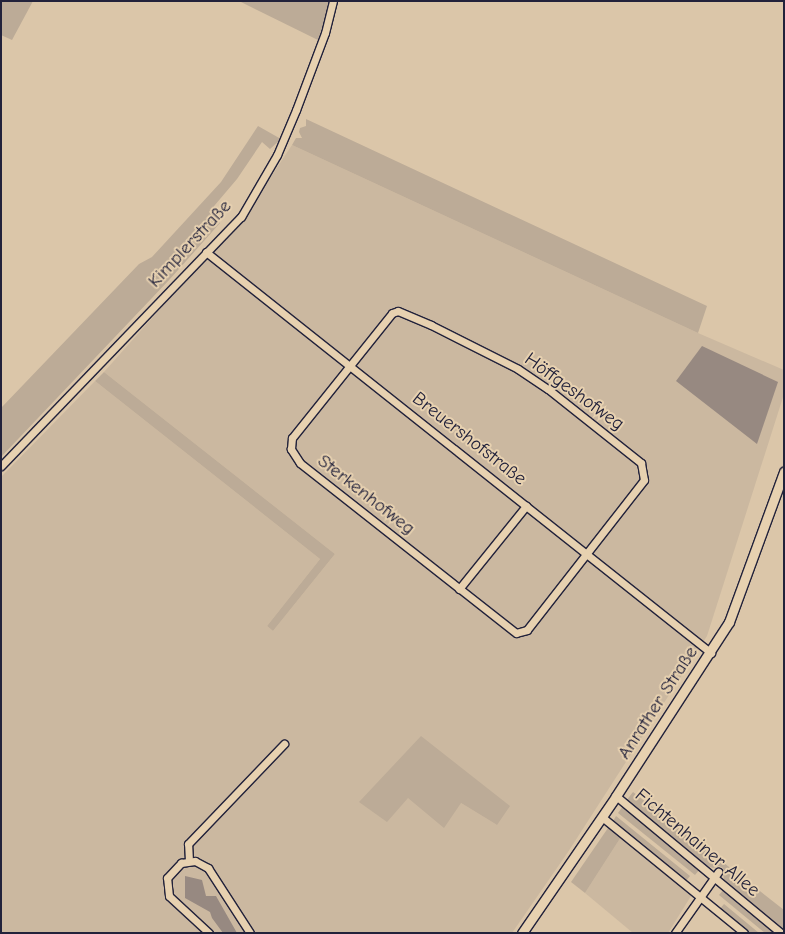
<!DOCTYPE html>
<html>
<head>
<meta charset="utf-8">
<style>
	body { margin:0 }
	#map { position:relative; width:785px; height:934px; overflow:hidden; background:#dbc6a9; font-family:"Comic Neue",sans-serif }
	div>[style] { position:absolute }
	.built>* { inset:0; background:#cbb8a0 }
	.green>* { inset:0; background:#bcab97 }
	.water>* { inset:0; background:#978981 }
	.roads { filter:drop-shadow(1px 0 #22223b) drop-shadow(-1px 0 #22223b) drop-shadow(0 1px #22223b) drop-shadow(0 -1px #22223b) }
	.minor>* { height:7px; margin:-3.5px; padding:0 3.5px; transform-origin:3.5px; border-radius:3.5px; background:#e7d1b0 }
	.major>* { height:9px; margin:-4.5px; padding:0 4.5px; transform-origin:4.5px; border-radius:4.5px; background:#e7d1b0 }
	span { translate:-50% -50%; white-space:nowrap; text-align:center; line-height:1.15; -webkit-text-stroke:4px #e7d1b0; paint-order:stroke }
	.street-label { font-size:19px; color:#22223b }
	.frame { position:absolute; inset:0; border:2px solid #22223b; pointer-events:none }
</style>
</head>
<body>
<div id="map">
	<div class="built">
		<i style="clip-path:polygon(evenodd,292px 145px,698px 333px,784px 370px,784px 394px,707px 636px,568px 852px,512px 933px,1px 933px,1px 477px,95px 381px,320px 559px,267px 626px,273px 631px,335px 554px,104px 372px,250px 208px,292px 145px,421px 737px,497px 825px,461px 803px,407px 798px,421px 737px)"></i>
		<i style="clip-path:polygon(621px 837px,691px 896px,668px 933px,633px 933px,585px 893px)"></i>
	</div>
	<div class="green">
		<i style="clip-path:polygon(1px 1px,33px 1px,12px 40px,1px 35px)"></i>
		<i style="clip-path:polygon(239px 1px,331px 1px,318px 40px)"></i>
		<i style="clip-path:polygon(306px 119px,707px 306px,698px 333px,292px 145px,296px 138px,302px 138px,299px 132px,300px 128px,306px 126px)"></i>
		<i style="clip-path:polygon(258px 126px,281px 139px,270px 149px,262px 142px,237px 179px,209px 212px,220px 223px,170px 279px,1px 457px,1px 408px,139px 264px,152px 257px,221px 182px)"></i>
		<i style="clip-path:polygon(104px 372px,335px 554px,273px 631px,267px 626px,320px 559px,95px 381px)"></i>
		<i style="clip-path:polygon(421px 736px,510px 806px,497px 825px,461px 803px,444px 828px,408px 798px,387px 822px,359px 802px)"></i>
		<i style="clip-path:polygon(633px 792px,784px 910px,784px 931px,724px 882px,723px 868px,719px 866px,713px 868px,704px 865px,626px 801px)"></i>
		<i style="clip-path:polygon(623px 806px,700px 869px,695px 875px,618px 813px)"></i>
		<i style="clip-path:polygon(616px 816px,690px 876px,685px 882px,612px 823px)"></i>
		<i style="clip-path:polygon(608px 828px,621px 837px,585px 893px,571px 882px)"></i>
		<i style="clip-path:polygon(724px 889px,777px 933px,765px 933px,719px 895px)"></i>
		<i style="clip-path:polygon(724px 904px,759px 933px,746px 933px,719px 910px)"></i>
	</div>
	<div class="water">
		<i style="clip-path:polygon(702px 346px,778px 382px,757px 444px,676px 381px)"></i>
		<i style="clip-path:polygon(185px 876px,202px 880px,206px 896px,216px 896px,237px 933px,223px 933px,212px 918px,210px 912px,185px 898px)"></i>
	</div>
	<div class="roads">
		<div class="minor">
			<i style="left:206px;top:252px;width:645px;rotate:38.45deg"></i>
			<i style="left:398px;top:311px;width:36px;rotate:23deg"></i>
			<i style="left:431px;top:325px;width:97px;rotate:26.8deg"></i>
			<i style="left:518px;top:369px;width:36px;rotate:34deg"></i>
			<i style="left:548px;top:389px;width:119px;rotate:38.5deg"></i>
			<i style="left:641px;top:463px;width:17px;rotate:80deg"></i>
			<i style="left:644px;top:480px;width:190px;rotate:128deg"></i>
			<i style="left:527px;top:630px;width:11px;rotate:165deg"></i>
			<i style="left:516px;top:633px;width:275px;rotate:-141.8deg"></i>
			<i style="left:300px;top:463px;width:17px;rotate:-123deg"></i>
			<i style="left:291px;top:449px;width:11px;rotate:-85deg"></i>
			<i style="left:292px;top:438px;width:160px;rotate:-51.3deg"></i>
			<i style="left:392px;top:313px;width:6px;rotate:-18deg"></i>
			<i style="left:1px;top:466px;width:346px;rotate:-46.1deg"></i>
			<i style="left:241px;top:217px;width:72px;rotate:-59.9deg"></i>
			<i style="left:277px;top:155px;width:49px;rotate:-67.1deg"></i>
			<i style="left:296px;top:110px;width:82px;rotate:-69.4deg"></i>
			<i style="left:325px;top:33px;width:33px;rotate:-76deg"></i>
			<i style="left:459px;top:589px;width:107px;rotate:-51.1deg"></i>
			<i style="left:616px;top:796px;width:214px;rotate:39.7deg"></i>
			<i style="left:602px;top:817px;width:183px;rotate:39.2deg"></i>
			<i style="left:189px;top:861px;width:17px;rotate:-93deg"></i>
			<i style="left:188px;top:844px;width:139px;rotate:-46.2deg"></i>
			<i style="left:209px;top:933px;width:54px;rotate:-137.2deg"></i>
			<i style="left:169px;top:896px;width:18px;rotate:-96deg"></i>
			<i style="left:167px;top:878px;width:21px;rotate:-47deg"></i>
			<i style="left:181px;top:863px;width:14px;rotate:-8deg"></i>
			<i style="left:195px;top:861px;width:15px;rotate:28deg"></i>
			<i style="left:208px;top:868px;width:77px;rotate:57.1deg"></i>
			<i style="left:675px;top:933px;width:75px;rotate:-54.8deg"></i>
		</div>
		<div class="major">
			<i style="left:522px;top:933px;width:166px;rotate:-55.5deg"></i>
			<i style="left:616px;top:796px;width:207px;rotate:-57deg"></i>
			<i style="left:729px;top:622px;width:160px;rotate:-69.9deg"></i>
		</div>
	</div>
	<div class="street-label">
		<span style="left:190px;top:244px;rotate:-47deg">Kimplerstraße</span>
		<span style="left:574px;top:392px;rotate:36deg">Höffgeshofweg</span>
		<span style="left:469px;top:439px;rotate:38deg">Breuershofstraße</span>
		<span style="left:366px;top:495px;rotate:38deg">Sterkenhofweg</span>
		<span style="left:658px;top:703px;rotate:-57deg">Anrather Straße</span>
		<span style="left:697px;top:843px;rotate:40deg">Fichtenhainer Allee</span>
	</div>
	<div class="frame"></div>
</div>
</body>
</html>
